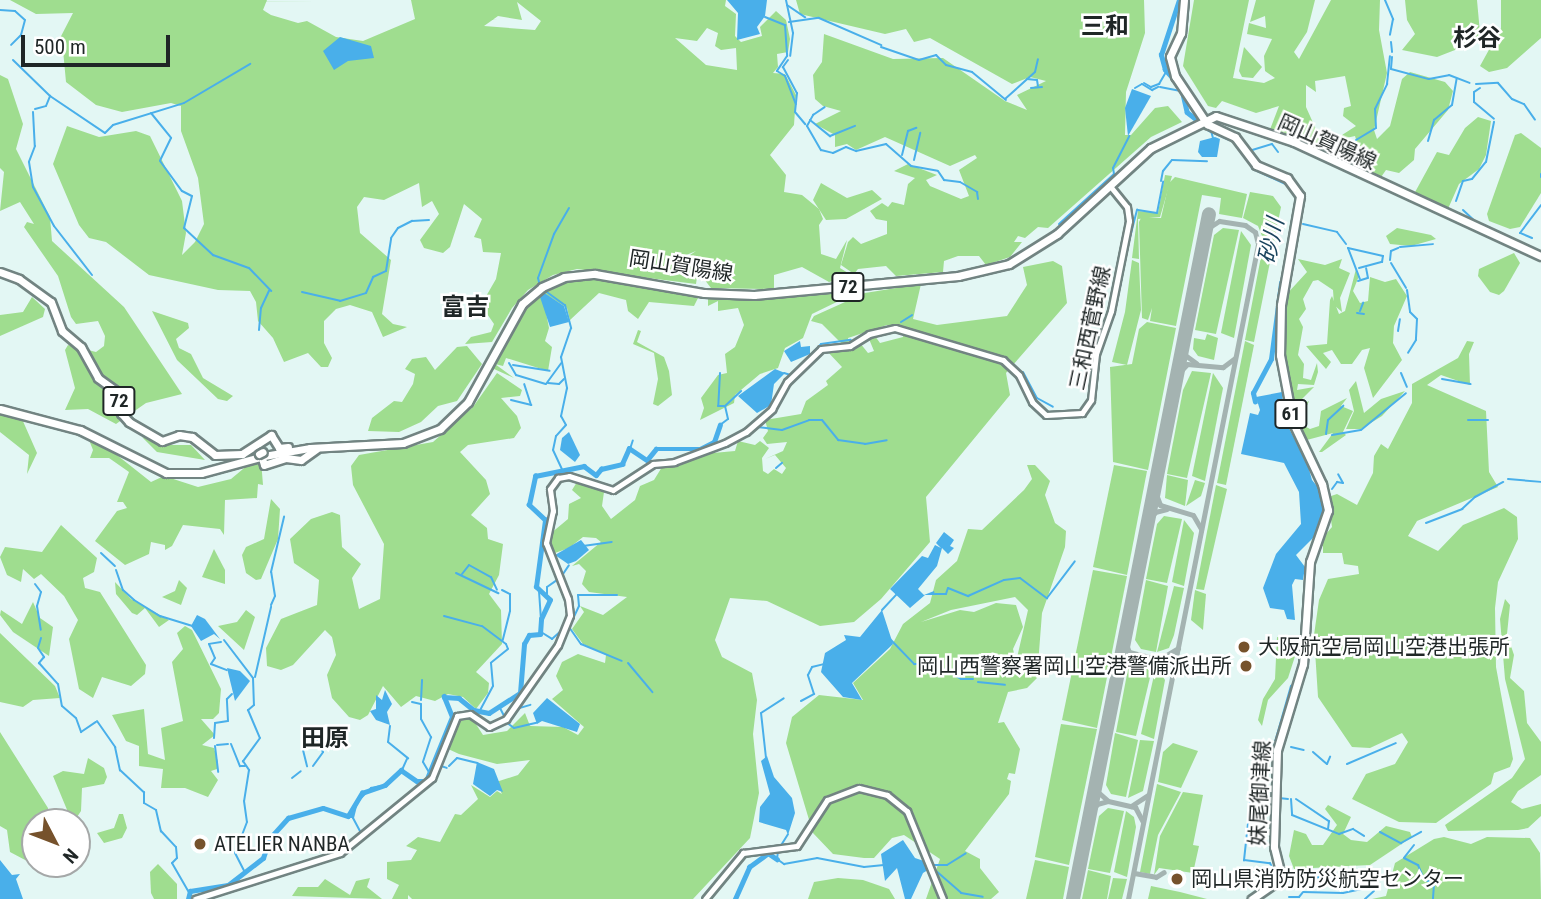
<!DOCTYPE html>
<html>
<head>
<meta charset="utf-8">
<style>
	body { margin:0 }
	#map { position:relative; width:1541px; height:899px; overflow:hidden; background:#e3f7f4; font-family:"Roboto Condensed","Noto Sans JP",sans-serif }
	div>[style] { position:absolute }
	.green>* { inset:0; background:#9fdd8f }
	.water>* { inset:0; background:#49afea }
	.stream>* { height:2px; margin:-1px; padding:0 1px; transform-origin:1px; border-radius:1px; background:#49afea }
	.river>* { height:4.5px; margin:-2.25px; padding:0 2.25px; transform-origin:2.25px; border-radius:2.25px; background:#49afea }
	.taxiway>* { height:5px; margin:-2.5px; padding:0 2.5px; transform-origin:2.5px; border-radius:2.5px; background:#a4b3b1 }
	.runway>* { height:14px; margin:-7px; padding:0 7px; transform-origin:7px; border-radius:7px; background:#a4b3b1 }
	.roads { filter:drop-shadow(2px 0 #728482) drop-shadow(-2px 0 #728482) drop-shadow(0 2px #728482) drop-shadow(0 -2px #728482) }
	.secondary>* { height:5px; margin:-2.5px; padding:0 2.5px; transform-origin:2.5px; border-radius:2.5px; background:#fff }
	.primary>* { height:7px; margin:-3.5px; padding:0 3.5px; transform-origin:3.5px; border-radius:3.5px; background:#fff }
	.bridges { filter:drop-shadow(2px 0 #728482) drop-shadow(-2px 0 #728482) drop-shadow(0 2px #728482) drop-shadow(0 -2px #728482) }
	.primary-bridge>* { height:7px; margin:-3.5px; padding:0 3.5px; transform-origin:3.5px; border-radius:3.5px; background:#fff }
	.dots>* { width:19px; height:19px; translate:-50% -50%; box-sizing:border-box; border:4px solid #fff; border-radius:50% }
	span { translate:-50% -50%; white-space:nowrap; text-align:center; line-height:1.15; -webkit-text-stroke:5px #fff; paint-order:stroke }
	.shield-label span { padding:2px 5px; background:#fff; border:2px solid; border-radius:5px; -webkit-text-stroke-width:0 }
	.shield-label { font-size:19px; color:#1f2626; font-weight:700 }
	.street-label { font-size:21px; color:#1f2626 }
	.poi-label { font-size:21px; color:#1f2626 }
	.left { translate:0 -50%; text-align:left }
	.right { translate:-100% -50%; text-align:right }
	.water-label { font-size:23px; color:#1c455e; font-style:italic }
	.quarter-label { font-size:24px; color:#1f2626; font-weight:700 }
	.north { position:absolute; left:21px; top:808px; width:70px; height:70px; box-sizing:border-box; background:#fff; border:2px solid #a5a8a8; border-radius:50%; rotate:132deg; font-size:19px; font-weight:700; line-height:28px; text-align:center; color:#1f2626 }
	.north::after { content:''; display:block; margin:auto; width:24px; height:32px; background:#76522c; clip-path:polygon(50% 0,100% 100%,50% 72%,0 100%) }
	.scale { position:absolute; left:21px; top:35px; width:149px; height:32px; box-sizing:border-box; border:4px solid #1f2626; border-top:0; padding-left:9px; font-size:21px; line-height:24px; white-space:nowrap; color:#1f2626; -webkit-text-stroke:5px #fff; paint-order:stroke }
</style>
</head>
<body>
<div id="map">
	<div class="green">
		<i style="clip-path:polygon(evenodd,10px 0,267px 0,263px 10px,271px 15px,298px 23px,307px 21px,336px 37px,363px 41px,415px 19px,411px 0,726px 0,725px 6px,736px 14px,735px 36px,741px 42px,762px 36px,760px 27px,776px 11px,786px 20px,790px 39px,788px 52px,777px 54px,778px 67px,773px 73px,785px 74px,796px 95px,794px 125px,770px 155px,786px 175px,784px 192px,802px 195px,819px 209px,823px 219px,819px 225px,821px 254px,836px 259px,847px 240px,840px 268px,853px 276px,829px 282px,802px 267px,774px 275px,774px 288px,770px 289px,711px 288px,687px 257px,696px 251px,684px 256px,697px 277px,696px 284px,577px 269px,553px 275px,528px 290px,512px 308px,492px 342px,465px 344px,471px 337px,491px 332px,494px 324px,481px 305px,496px 279px,501px 253px,483px 252px,481px 239px,474px 237px,482px 219px,464px 204px,450px 247px,443px 253px,424px 248px,420px 240px,439px 214px,432px 201px,422px 207px,419px 183px,384px 200px,364px 197px,357px 207px,360px 233px,391px 260px,382px 314px,393px 324px,407px 327px,383px 337px,372px 312px,350px 305px,336px 309px,324px 321px,324px 343px,332px 358px,328px 367px,321px 367px,308px 353px,284px 362px,273px 338px,258px 321px,256px 302px,250px 291px,218px 290px,149px 275px,106px 242px,89px 238px,79px 225px,53px 164px,67px 126px,99px 137px,136px 131px,150px 136px,182px 201px,186px 233px,182px 255px,195px 242px,204px 224px,198px 178px,181px 131px,181px 106px,171px 103px,122px 112px,96px 105px,66px 82px,63px 50px,57px 44px,73px 13px,36px 14px,10px 0,517px 2px,541px 21px,535px 30px,484px 26px,498px 16px,522px 20px,517px 2px,10px 0,707px 28px,718px 33px,715px 46px,721px 50px,736px 48px,737px 70px,706px 65px,675px 38px,697px 41px,707px 28px)"></i>
		<i style="clip-path:polygon(796px 0,1144px 0,1145px 33px,1126px 92px,1125px 135px,1131px 135px,1155px 108px,1168px 106px,1182px 122px,1151px 137px,1048px 228px,1038px 227px,1025px 238px,1018px 236px,1014px 242px,1022px 242px,1010px 257px,986px 265px,979px 256px,958px 256px,944px 261px,943px 272px,896px 276px,886px 266px,858px 269px,854px 274px,841px 265px,848px 242px,853px 237px,861px 244px,887px 234px,887px 221px,876px 219px,870px 211px,882px 203px,888px 207px,892px 202px,904px 205px,908px 184px,915px 178px,894px 171px,908px 164px,937px 175px,926px 180px,930px 186px,961px 199px,969px 196px,959px 170px,977px 158px,975px 155px,950px 166px,885px 137px,856px 150px,847px 144px,835px 147px,835px 135px,815px 124px,841px 111px,823px 106px,815px 99px,813px 75px,822px 62px,824px 34px,893px 59px,943px 58px,1005px 101px,1027px 110px,1017px 95px,1046px 81px,1030px 77px,1012px 84px,930px 38px,914px 42px,906px 29px,885px 34px,800px 14px)"></i>
		<i style="clip-path:polygon(1194px 0,1249px 0,1233px 78px,1264px 83px,1275px 78px,1265px 71px,1264px 56px,1272px 39px,1247px 34px,1249px 23px,1266px 28px,1265px 16px,1250px 22px,1256px 0,1315px 0,1307px 32px,1294px 52px,1299px 59px,1331px 0,1380px 0,1379px 30px,1387px 73px,1374px 130px,1377px 139px,1390px 126px,1402px 79px,1410px 72px,1445px 82px,1453px 91px,1448px 110px,1415px 149px,1414px 160px,1399px 173px,1386px 170px,1379px 180px,1361px 170px,1364px 154px,1349px 146px,1357px 143px,1355px 136px,1346px 138px,1345px 147px,1338px 144px,1342px 135px,1356px 126px,1343px 116px,1344px 108px,1351px 106px,1345px 76px,1315px 81px,1316px 92px,1306px 85px,1306px 107px,1323px 145px,1317px 149px,1269px 132px,1279px 106px,1256px 113px,1222px 101px,1216px 108px,1208px 106px,1183px 66px)"></i>
		<i style="clip-path:polygon(1405px 0,1477px 0,1480px 33px,1473px 43px,1437px 57px,1402px 50px,1415px 34px,1407px 20px)"></i>
		<i style="clip-path:polygon(1501px 0,1541px 0,1541px 38px,1507px 68px,1489px 72px,1480px 66px,1501px 28px)"></i>
		<i style="clip-path:polygon(1244px 47px,1262px 67px,1253px 78px,1242px 77px,1239px 71px)"></i>
		<i style="clip-path:polygon(0 75px,8px 79px,23px 124px,16px 149px,50px 217px,52px 241px,124px 307px,182px 394px,146px 403px,116px 424px,88px 409px,65px 410px,75px 388px,65px 350px,68px 345px,96px 352px,104px 346px,105px 336px,98px 321px,76px 324px,71px 317px,58px 276px,24px 227px,27px 222px,34px 224px,20px 202px,0 211px,4px 172px,0 168px)"></i>
		<i style="clip-path:polygon(1478px 117px,1491px 121px,1486px 155px,1479px 169px,1459px 184px,1447px 211px,1414px 194px,1437px 152px,1449px 155px,1465px 128px)"></i>
		<i style="clip-path:polygon(1521px 133px,1541px 148px,1541px 193px,1520px 227px,1510px 229px,1489px 221px,1487px 214px,1515px 135px)"></i>
		<i style="clip-path:polygon(1165px 175px,1172px 176px,1160px 217px,1138px 219px,1139px 259px,1132px 258px,1138px 211px,1158px 213px)"></i>
		<i style="clip-path:polygon(1175px 177px,1247px 194px,1242px 218px,1219px 214px,1221px 198px,1202px 195px,1176px 326px,1150px 321px,1152px 308px,1148px 320px,1142px 318px,1139px 222px,1141px 218px,1161px 218px,1169px 183px)"></i>
		<i style="clip-path:polygon(821px 183px,847px 198px,872px 190px,882px 199px,846px 219px,826px 220px,813px 200px)"></i>
		<i style="clip-path:polygon(1250px 192px,1273px 196px,1281px 207px,1254px 342px,1245px 340px,1264px 241px,1258px 226px,1243px 218px)"></i>
		<i style="clip-path:polygon(1223px 228px,1239px 230px,1216px 334px,1195px 330px,1214px 235px)"></i>
		<i style="clip-path:polygon(1397px 228px,1431px 235px,1436px 239px,1411px 246px,1390px 244px,1386px 236px)"></i>
		<i style="clip-path:polygon(1241px 231px,1251px 245px,1234px 338px,1221px 333px)"></i>
		<i style="clip-path:polygon(1514px 253px,1520px 263px,1504px 291px,1499px 295px,1490px 292px,1478px 276px,1479px 269px)"></i>
		<i style="clip-path:polygon(1298px 259px,1325px 265px,1342px 259px,1339px 268px,1350px 273px,1340px 298px,1342px 312px,1334px 305px,1333px 290px,1318px 280px,1313px 281px,1303px 299px,1306px 309px,1299px 319px,1303px 327px,1298px 355px,1304px 364px,1303px 378px,1311px 380px,1317px 363px,1318px 372px,1314px 385px,1298px 384px,1297px 390px,1314px 387px,1298px 403px,1290px 401px,1283px 352px,1285px 296px,1307px 272px)"></i>
		<i style="clip-path:polygon(1132px 260px,1139px 263px,1141px 310px,1127px 365px,1112px 362px,1125px 312px)"></i>
		<i style="clip-path:polygon(1053px 261px,1062px 266px,1067px 303px,1006px 373px,1010px 395px,926px 497px,930px 542px,881px 599px,854px 622px,820px 626px,767px 601px,730px 598px,715px 640px,722px 657px,752px 673px,757px 700px,753px 734px,759px 793px,750px 838px,693px 899px,412px 899px,408px 895px,408px 899px,392px 899px,399px 885px,387px 879px,387px 862px,411px 860px,417px 850px,406px 846px,418px 837px,440px 842px,455px 814px,461px 815px,478px 799px,471px 785px,490px 797px,497px 791px,502px 794px,496px 782px,518px 775px,530px 760px,497px 764px,459px 754px,446px 748px,457px 722px,472px 718px,483px 735px,507px 731px,525px 713px,530px 726px,563px 727px,578px 735px,584px 727px,552px 699px,563px 690px,556px 676px,562px 662px,578px 654px,605px 663px,606px 655px,583px 644px,572px 629px,584px 612px,580px 606px,603px 615px,627px 597px,589px 592px,582px 584px,586px 571px,579px 564px,572px 566px,601px 542px,596px 538px,583px 537px,569px 548px,552px 554px,551px 550px,550px 534px,568px 519px,569px 504px,581px 498px,572px 490px,577px 482px,604px 492px,602px 506px,611px 519px,635px 500px,640px 486px,654px 480px,662px 467px,702px 454px,735px 451px,738px 441px,755px 445px,760px 441px,769px 448px,762px 458px,763px 471px,768px 474px,774px 469px,782px 474px,786px 468px,775px 455px,765px 459px,783px 451px,787px 442px,767px 444px,763px 438px,768px 431px,765px 420px,801px 414px,806px 401px,828px 385px,826px 381px,842px 367px,826px 350px,860px 343px,868px 353px,874px 351px,869px 339px,875px 336px,880px 343px,903px 337px,904px 326px,887px 325px,848px 338px,849px 344px,842px 344px,822px 324px,811px 321px,814px 316px,865px 293px,921px 284px,913px 319px,937px 325px,1007px 316px,1027px 285px,1023px 267px)"></i>
		<i style="clip-path:polygon(1356px 269px,1359px 276px,1353px 291px,1360px 303px,1368px 301px,1370px 277px,1385px 282px,1396px 279px,1407px 296px,1394px 326px,1393px 343px,1402px 360px,1373px 398px,1364px 368px,1370px 348px,1362px 350px,1352px 364px,1341px 364px,1332px 350px,1323px 353px,1331px 362px,1326px 369px,1306px 346px,1327px 344px,1330px 300px,1332px 296px,1339px 314px,1345px 311px)"></i>
		<i style="clip-path:polygon(603px 278px,697px 294px,698px 298px,694px 306px,649px 302px,638px 319px,628px 311px,626px 300px,599px 293px,570px 320px,567px 308px,542px 292px,549px 328px,545px 341px,552px 347px,548px 371px,506px 358px,503px 366px,495px 364px,514px 378px,494px 369px,483px 384px,532px 297px,565px 279px)"></i>
		<i style="clip-path:polygon(839px 290px,849px 296px,812px 314px,803px 338px,785px 348px,778px 368px,760px 374px,735px 395px,734px 403px,700px 420px,704px 408px,701px 398px,718px 375px,727px 373px,725px 354px,735px 347px,744px 325px,738px 308px,718px 311px,718px 301px,708px 306px,708px 299px)"></i>
		<i style="clip-path:polygon(32px 297px,45px 309px,43px 317px,0 336px,0 315px,23px 312px)"></i>
		<i style="clip-path:polygon(152px 311px,188px 323px,189px 328px,176px 339px,179px 348px,191px 354px,203px 378px,233px 396px,227px 401px,218px 399px,177px 360px)"></i>
		<i style="clip-path:polygon(1147px 322px,1176px 328px,1148px 470px,1113px 462px,1110px 367px,1132px 364px,1139px 329px)"></i>
		<i style="clip-path:polygon(638px 330px,641px 331px,637px 342px,664px 357px,669px 371px,672px 395px,658px 406px,653px 404px,658px 379px,654px 353px,633px 344px)"></i>
		<i style="clip-path:polygon(1207px 334px,1218px 338px,1214px 360px,1198px 356px,1193px 349px,1194px 338px,1205px 340px)"></i>
		<i style="clip-path:polygon(1245px 341px,1254px 345px,1226px 485px,1217px 483px)"></i>
		<i style="clip-path:polygon(1467px 341px,1474px 342px,1469px 354px,1470px 385px,1441px 375px,1427px 385px,1486px 411px,1489px 472px,1498px 487px,1417px 521px,1408px 536px,1438px 551px,1463px 525px,1504px 508px,1517px 517px,1518px 539px,1498px 582px,1495px 608px,1496px 667px,1513px 759px,1510px 767px,1494px 773px,1491px 784px,1436px 823px,1399px 822px,1352px 799px,1366px 774px,1395px 764px,1408px 742px,1402px 733px,1370px 748px,1352px 747px,1318px 697px,1314px 635px,1319px 600px,1328px 579px,1359px 574px,1358px 566px,1344px 564px,1342px 553px,1323px 553px,1323px 546px,1317px 544px,1332px 527px,1328px 497px,1337px 494px,1357px 505px,1373px 473px,1374px 456px,1381px 444px,1388px 449px,1412px 403px,1412px 384px,1458px 358px)"></i>
		<i style="clip-path:polygon(467px 346px,482px 364px,457px 401px,438px 406px,421px 422px,399px 432px,368px 431px,372px 418px,394px 401px,402px 402px,413px 384px,415px 374px,405px 369px,412px 359px,426px 357px,435px 370px,457px 347px)"></i>
		<i style="clip-path:polygon(1192px 371px,1211px 373px,1187px 478px,1167px 474px,1183px 390px)"></i>
		<i style="clip-path:polygon(497px 373px,522px 390px,520px 396px,501px 398px,517px 416px,521px 428px,514px 438px,468px 445px,460px 452px,486px 480px,490px 494px,471px 515px,487px 528px,488px 539px,503px 544px,499px 575px,489px 594px,501px 610px,502px 644px,476px 672px,489px 683px,488px 693px,476px 709px,463px 697px,448px 694px,435px 701px,416px 696px,401px 707px,383px 686px,368px 715px,360px 720px,349px 717px,332px 698px,327px 675px,336px 655px,332px 637px,325px 630px,293px 665px,281px 670px,267px 666px,266px 648px,281px 619px,317px 605px,319px 580px,294px 563px,290px 539px,311px 519px,332px 512px,340px 515px,342px 547px,361px 564px,352px 578px,359px 609px,380px 599px,384px 544px,353px 485px,351px 466px,359px 455px,433px 442px,473px 407px)"></i>
		<i style="clip-path:polygon(1213px 373px,1223px 388px,1205px 481px,1192px 476px)"></i>
		<i style="clip-path:polygon(1356px 381px,1364px 413px,1381px 399px,1405px 391px,1382px 416px,1361px 429px,1346px 429px,1354px 411px,1349px 390px)"></i>
		<i style="clip-path:polygon(1347px 398px,1341px 406px,1353px 411px,1343px 432px,1346px 435px,1322px 452px,1319px 452px,1333px 433px,1303px 441px,1294px 417px,1305px 403px,1309px 401px,1299px 423px,1310px 429px,1319px 426px,1321px 411px)"></i>
		<i style="clip-path:polygon(0 412px,22px 419px,37px 453px,27px 474px,29px 455px,0 432px)"></i>
		<i style="clip-path:polygon(63px 428px,103px 444px,151px 482px,164px 476px,198px 487px,231px 479px,249px 464px,261px 460px,263px 485px,258px 484px,257px 498px,225px 500px,224px 535px,220px 529px,183px 525px,172px 546px,165px 550px,165px 545px,151px 542px,149px 554px,125px 565px,95px 541px,117px 511px,127px 508px,123px 502px,117px 502px,129px 472px,109px 458px,90px 458px,93px 450px,89px 440px)"></i>
		<i style="clip-path:polygon(142px 437px,163px 445px,191px 445px,205px 460px,157px 452px)"></i>
		<i style="clip-path:polygon(evenodd,1027px 465px,1035px 465px,1050px 481px,1045px 495px,1055px 523px,1066px 531px,1065px 547px,1042px 613px,1037px 678px,1027px 688px,1008px 692px,998px 723px,1004px 722px,1020px 749px,1015px 774px,1009px 773px,1007px 779px,1011px 781px,1009px 794px,965px 851px,980px 859px,980px 868px,999px 892px,991px 899px,926px 899px,940px 859px,904px 835px,892px 838px,874px 858px,864px 858px,833px 854px,813px 833px,786px 743px,792px 717px,819px 695px,863px 700px,853px 683px,890px 649px,903px 624px,930px 603px,936px 580px,957px 561px,968px 529px,982px 530px,1024px 490px,1032px 479px,1027px 465px,1015px 597px,1028px 610px,1016px 662px,1013px 649px,1023px 627px,1016px 605px,996px 603px,974px 612px,960px 610px,921px 622px,951px 610px,1015px 597px)"></i>
		<i style="clip-path:polygon(1114px 465px,1147px 471px,1127px 575px,1093px 567px)"></i>
		<i style="clip-path:polygon(1167px 475px,1188px 480px,1185px 506px,1165px 498px)"></i>
		<i style="clip-path:polygon(1195px 480px,1205px 483px,1201px 496px,1186px 506px)"></i>
		<i style="clip-path:polygon(1216px 485px,1227px 489px,1204px 590px,1196px 589px)"></i>
		<i style="clip-path:polygon(271px 499px,280px 509px,278px 539px,261px 579px,256px 580px,246px 573px,242px 555px,246px 547px,264px 539px)"></i>
		<i style="clip-path:polygon(1164px 516px,1182px 519px,1167px 583px,1146px 579px,1157px 524px)"></i>
		<i style="clip-path:polygon(1184px 520px,1194px 533px,1184px 586px,1172px 582px)"></i>
		<i style="clip-path:polygon(61px 525px,97px 558px,94px 572px,83px 578px,85px 588px,100px 592px,146px 665px,145px 674px,131px 686px,102px 677px,93px 698px,79px 689px,69px 639px,78px 620px,64px 596px,41px 574px,34px 579px,23px 569px,21px 582px,7px 575px,0 557px,5px 547px,42px 552px)"></i>
		<i style="clip-path:polygon(214px 549px,225px 570px,225px 584px,202px 577px)"></i>
		<i style="clip-path:polygon(1093px 570px,1127px 576px,1097px 728px,1062px 720px)"></i>
		<i style="clip-path:polygon(179px 580px,187px 588px,181px 605px,162px 597px,175px 591px)"></i>
		<i style="clip-path:polygon(1146px 580px,1168px 586px,1156px 652px,1141px 649px,1135px 640px)"></i>
		<i style="clip-path:polygon(115px 582px,131px 599px,169px 620px,159px 627px,145px 608px,137px 615px,132px 613px,116px 594px)"></i>
		<i style="clip-path:polygon(1174px 586px,1184px 588px,1174px 635px,1169px 648px,1157px 652px)"></i>
		<i style="clip-path:polygon(1195px 590px,1206px 594px,1203px 630px,1191px 620px)"></i>
		<i style="clip-path:polygon(1505px 599px,1510px 605px,1507px 634px,1514px 655px,1510px 678px,1524px 691px,1527px 723px,1541px 742px,1541px 775px,1518px 791px,1511px 802px,1522px 809px,1541px 804px,1541px 816px,1528px 828px,1518px 830px,1448px 831px,1445px 825px,1512px 778px,1525px 759px,1505px 679px,1500px 619px)"></i>
		<i style="clip-path:polygon(33px 602px,40px 618px,53px 627px,49px 656px,13px 632px,0 615px,1px 610px,22px 624px)"></i>
		<i style="clip-path:polygon(246px 610px,255px 617px,244px 650px,218px 626px,237px 622px)"></i>
		<i style="clip-path:polygon(185px 626px,192px 630px,221px 689px,219px 713px,213px 719px,201px 719px,215px 735px,202px 745px,214px 748px,218px 762px,217px 769px,211px 771px,218px 780px,208px 797px,185px 788px,161px 788px,163px 769px,139px 766px,139px 746px,126px 741px,112px 715px,144px 709px,148px 754px,165px 760px,161px 728px,183px 721px,172px 662px,183px 649px,177px 633px)"></i>
		<i style="clip-path:polygon(0 633px,55px 686px,60px 698px,33px 700px,23px 707px,0 702px)"></i>
		<i style="clip-path:polygon(1277px 637px,1295px 641px,1298px 647px,1288px 678px,1268px 700px,1262px 726px,1258px 720px,1263px 699px,1275px 679px)"></i>
		<i style="clip-path:polygon(1136px 663px,1153px 665px,1136px 736px,1116px 732px,1128px 669px)"></i>
		<i style="clip-path:polygon(1156px 666px,1165px 680px,1154px 739px,1141px 734px)"></i>
		<i style="clip-path:polygon(1061px 724px,1097px 729px,1069px 865px,1035px 857px)"></i>
		<i style="clip-path:polygon(0 732px,48px 808px,48px 822px,35px 822px,35px 856px,27px 861px,10px 852px,7px 830px,0 826px)"></i>
		<i style="clip-path:polygon(1115px 733px,1138px 740px,1126px 797px,1111px 794px,1106px 785px)"></i>
		<i style="clip-path:polygon(1140px 740px,1154px 741px,1143px 791px,1128px 798px)"></i>
		<i style="clip-path:polygon(1173px 743px,1198px 751px,1181px 788px,1158px 782px,1163px 752px)"></i>
		<i style="clip-path:polygon(88px 758px,104px 768px,107px 777px,104px 784px,82px 788px,81px 811px,75px 820px,70px 817px,53px 776px,63px 771px,84px 774px)"></i>
		<i style="clip-path:polygon(1157px 784px,1181px 792px,1158px 835px,1150px 874px,1140px 872px)"></i>
		<i style="clip-path:polygon(1183px 792px,1203px 795px,1193px 845px,1199px 846px,1193px 873px,1159px 868px,1154px 875px,1160px 836px)"></i>
		<i style="clip-path:polygon(1328px 805px,1351px 817px,1343px 834px,1351px 840px,1367px 842px,1386px 826px,1410px 832px,1412px 837px,1370px 865px,1294px 869px,1289px 856px,1294px 830px,1306px 834px,1312px 845px,1323px 845px,1337px 825px,1325px 809px)"></i>
		<i style="clip-path:polygon(1108px 808px,1124px 811px,1110px 873px,1088px 869px,1099px 816px)"></i>
		<i style="clip-path:polygon(1126px 811px,1134px 817px,1136px 827px,1127px 877px,1114px 872px)"></i>
		<i style="clip-path:polygon(119px 814px,123px 814px,127px 828px,122px 838px,104px 843px,97px 833px,114px 828px)"></i>
		<i style="clip-path:polygon(1444px 837px,1471px 844px,1487px 837px,1530px 838px,1540px 853px,1541px 899px,1372px 899px,1386px 896px,1395px 863px,1434px 839px)"></i>
		<i style="clip-path:polygon(1035px 860px,1069px 867px,1063px 899px,1026px 899px)"></i>
		<i style="clip-path:polygon(158px 864px,177px 884px,177px 899px,154px 899px,151px 893px,150px 872px)"></i>
		<i style="clip-path:polygon(1088px 870px,1111px 876px,1107px 899px,1082px 899px)"></i>
		<i style="clip-path:polygon(370px 878px,367px 887px,382px 899px,292px 896px,298px 887px,318px 887px,325px 879px,350px 895px,356px 881px)"></i>
		<i style="clip-path:polygon(838px 878px,863px 880px,889px 889px,895px 899px,808px 899px,814px 882px)"></i>
		<i style="clip-path:polygon(1113px 878px,1127px 879px,1122px 899px,1108px 899px)"></i>
		<i style="clip-path:polygon(1151px 886px,1180px 892px,1207px 899px,1148px 899px)"></i>
	</div>
	<div class="water">
		<i style="clip-path:polygon(727px 0,767px 0,765px 16px,757px 27px,760px 34px,737px 40px,738px 13px)"></i>
		<i style="clip-path:polygon(340px 37px,371px 46px,374px 58px,348px 61px,334px 70px,323px 51px)"></i>
		<i style="clip-path:polygon(1132px 89px,1151px 96px,1128px 136px,1125px 108px)"></i>
		<i style="clip-path:polygon(1215px 137px,1220px 139px,1217px 157px,1202px 157px,1198px 152px,1200px 141px)"></i>
		<i style="clip-path:polygon(543px 292px,564px 306px,569px 322px,550px 327px,540px 297px)"></i>
		<i style="clip-path:polygon(800px 341px,801px 347px,810px 346px,810px 354px,791px 362px,784px 351px)"></i>
		<i style="clip-path:polygon(775px 369px,785px 373px,774px 384px,771px 405px,757px 413px,738px 396px)"></i>
		<i style="clip-path:polygon(1282px 392px,1285px 421px,1307px 462px,1312px 480px,1321px 491px,1323px 508px,1323px 520px,1313px 538px,1296px 555px,1305px 567px,1303px 580px,1295px 579px,1292px 585px,1295px 620px,1287px 619px,1284px 610px,1270px 608px,1263px 588px,1276px 554px,1301px 524px,1299px 492px,1284px 463px,1241px 454px,1250px 413px,1258px 415px,1260px 410px,1256px 397px)"></i>
		<i style="clip-path:polygon(569px 432px,580px 455px,575px 462px,560px 450px,562px 438px)"></i>
		<i style="clip-path:polygon(944px 532px,954px 540px,950px 546px,954px 548px,948px 554px,942px 548px,937px 566px,918px 589px,924px 595px,934px 591px,935px 595px,925px 595px,910px 608px,890px 589px,922px 556px,928px 558px,935px 545px,941px 548px,936px 543px)"></i>
		<i style="clip-path:polygon(581px 540px,589px 550px,576px 561px,568px 564px,555px 555px)"></i>
		<i style="clip-path:polygon(882px 610px,893px 644px,852px 683px,862px 700px,843px 697px,821px 672px,825px 653px,846px 640px,844px 635px,860px 637px)"></i>
		<i style="clip-path:polygon(197px 615px,205px 619px,220px 639px,214px 634px,201px 641px,191px 626px)"></i>
		<i style="clip-path:polygon(227px 668px,240px 671px,250px 681px,235px 701px)"></i>
		<i style="clip-path:polygon(385px 690px,392px 704px,387px 712px,390px 725px,376px 720px,370px 711px,376px 709px,376px 695px,382px 700px)"></i>
		<i style="clip-path:polygon(547px 698px,580px 724px,577px 732px,542px 721px,537px 724px,533px 713px)"></i>
		<i style="clip-path:polygon(767px 756px,774px 777px,792px 798px,795px 813px,788px 835px,786px 830px,759px 822px,760px 807px,770px 794px,761px 761px)"></i>
		<i style="clip-path:polygon(477px 762px,494px 769px,503px 792px,497px 790px,490px 796px,473px 784px)"></i>
		<i style="clip-path:polygon(903px 840px,915px 858px,936px 865px,923px 873px,911px 899px,905px 899px,897px 868px,885px 881px,881px 854px)"></i>
		<i style="clip-path:polygon(0 860px,12px 875px,20px 874px,16px 879px,23px 899px,0 899px)"></i>
	</div>
	<div class="stream">
		<i style="left:786px;top:0;width:34px;rotate:78deg"></i>
		<i style="left:793px;top:33px;width:23px;rotate:97deg"></i>
		<i style="left:1385px;top:0;width:21px;rotate:67deg"></i>
		<i style="left:1393px;top:19px;width:16px;rotate:101deg"></i>
		<i style="left:787px;top:5px;width:22px;rotate:34deg"></i>
		<i style="left:0;top:10px;width:15px;rotate:4deg"></i>
		<i style="left:15px;top:11px;width:13px;rotate:42deg"></i>
		<i style="left:25px;top:20px;width:16px;rotate:105deg"></i>
		<i style="left:21px;top:35px;width:14px;rotate:135deg"></i>
		<i style="left:765px;top:17px;width:22px;rotate:22deg"></i>
		<i style="left:785px;top:25px;width:31px;rotate:86deg"></i>
		<i style="left:787px;top:56px;width:18px;rotate:124deg"></i>
		<i style="left:777px;top:71px;width:9px;rotate:32deg"></i>
		<i style="left:785px;top:76px;width:30px;rotate:69deg"></i>
		<i style="left:789px;top:22px;width:30px;rotate:-8deg"></i>
		<i style="left:819px;top:18px;width:68px;rotate:23.5deg"></i>
		<i style="left:1391px;top:42px;width:10px;rotate:84deg"></i>
		<i style="left:881px;top:47px;width:40px;rotate:18.9deg"></i>
		<i style="left:919px;top:60px;width:18px;rotate:-16deg"></i>
		<i style="left:936px;top:55px;width:14px;rotate:45deg"></i>
		<i style="left:946px;top:65px;width:27px;rotate:15deg"></i>
		<i style="left:972px;top:72px;width:44px;rotate:39.5deg"></i>
		<i style="left:1392px;top:57px;width:12px;rotate:95deg"></i>
		<i style="left:1391px;top:69px;width:39px;rotate:15deg"></i>
		<i style="left:1429px;top:79px;width:20px;rotate:-11deg"></i>
		<i style="left:1449px;top:75px;width:22px;rotate:21deg"></i>
		<i style="left:13px;top:60px;width:52px;rotate:44.2deg"></i>
		<i style="left:50px;top:96px;width:66px;rotate:33.9deg"></i>
		<i style="left:105px;top:133px;width:11px;rotate:-45deg"></i>
		<i style="left:113px;top:125px;width:74px;rotate:-17.2deg"></i>
		<i style="left:184px;top:103px;width:77px;rotate:-30.6deg"></i>
		<i style="left:788px;top:60px;width:9px;rotate:126deg"></i>
		<i style="left:783px;top:67px;width:30px;rotate:62deg"></i>
		<i style="left:797px;top:93px;width:19px;rotate:96deg"></i>
		<i style="left:795px;top:112px;width:16px;rotate:50deg"></i>
		<i style="left:1027px;top:79px;width:10px;rotate:6deg"></i>
		<i style="left:1037px;top:80px;width:6px;rotate:81deg"></i>
		<i style="left:1144px;top:83px;width:8px;rotate:30deg"></i>
		<i style="left:1151px;top:87px;width:9px;rotate:-21deg"></i>
		<i style="left:1159px;top:84px;width:14px;rotate:-60deg"></i>
		<i style="left:1142px;top:84px;width:12px;rotate:31deg"></i>
		<i style="left:1152px;top:90px;width:7px;rotate:-27deg"></i>
		<i style="left:1476px;top:84px;width:22px;rotate:-3deg"></i>
		<i style="left:1498px;top:83px;width:21px;rotate:49deg"></i>
		<i style="left:1512px;top:99px;width:13px;rotate:23deg"></i>
		<i style="left:1524px;top:104px;width:19px;rotate:55deg"></i>
		<i style="left:1160px;top:87px;width:21px;rotate:11deg"></i>
		<i style="left:1031px;top:88px;width:11px;rotate:-5deg"></i>
		<i style="left:1135px;top:88px;width:8px;rotate:-30deg"></i>
		<i style="left:1480px;top:88px;width:7px;rotate:146deg"></i>
		<i style="left:1474px;top:92px;width:10px;rotate:90deg"></i>
		<i style="left:1474px;top:102px;width:26px;rotate:40deg"></i>
		<i style="left:1005px;top:99px;width:40px;rotate:-42deg"></i>
		<i style="left:1035px;top:72px;width:13px;rotate:-77deg"></i>
		<i style="left:35px;top:109px;width:11px;rotate:-15deg"></i>
		<i style="left:46px;top:106px;width:11px;rotate:-68deg"></i>
		<i style="left:33px;top:112px;width:34px;rotate:87deg"></i>
		<i style="left:35px;top:146px;width:17px;rotate:111deg"></i>
		<i style="left:29px;top:162px;width:25px;rotate:81deg"></i>
		<i style="left:33px;top:187px;width:44px;rotate:61.7deg"></i>
		<i style="left:54px;top:226px;width:62px;rotate:52.2deg"></i>
		<i style="left:151px;top:113px;width:32px;rotate:51deg"></i>
		<i style="left:171px;top:138px;width:25px;rotate:116deg"></i>
		<i style="left:160px;top:161px;width:37px;rotate:54deg"></i>
		<i style="left:182px;top:191px;width:11px;rotate:27deg"></i>
		<i style="left:192px;top:196px;width:33px;rotate:104deg"></i>
		<i style="left:184px;top:228px;width:40px;rotate:43deg"></i>
		<i style="left:213px;top:255px;width:38px;rotate:20deg"></i>
		<i style="left:249px;top:268px;width:32px;rotate:46deg"></i>
		<i style="left:810px;top:120px;width:26px;rotate:39deg"></i>
		<i style="left:830px;top:136px;width:27px;rotate:-22deg"></i>
		<i style="left:807px;top:126px;width:28px;rotate:60deg"></i>
		<i style="left:821px;top:150px;width:12px;rotate:14deg"></i>
		<i style="left:833px;top:153px;width:14px;rotate:-25deg"></i>
		<i style="left:846px;top:147px;width:11px;rotate:22deg"></i>
		<i style="left:856px;top:151px;width:31px;rotate:-13deg"></i>
		<i style="left:886px;top:144px;width:33px;rotate:41deg"></i>
		<i style="left:911px;top:166px;width:27px;rotate:10deg"></i>
		<i style="left:938px;top:171px;width:11px;rotate:56deg"></i>
		<i style="left:944px;top:180px;width:16px;rotate:7deg"></i>
		<i style="left:960px;top:182px;width:20px;rotate:30deg"></i>
		<i style="left:977px;top:192px;width:7px;rotate:82deg"></i>
		<i style="left:807px;top:126px;width:13px;rotate:-61deg"></i>
		<i style="left:813px;top:115px;width:14px;rotate:-34deg"></i>
		<i style="left:1211px;top:131px;width:7px;rotate:74deg"></i>
		<i style="left:1340px;top:137px;width:9px;rotate:21deg"></i>
		<i style="left:1356px;top:140px;width:23px;rotate:-31deg"></i>
		<i style="left:1376px;top:128px;width:19px;rotate:-93deg"></i>
		<i style="left:1375px;top:109px;width:28px;rotate:-64deg"></i>
		<i style="left:1387px;top:84px;width:28px;rotate:-84deg"></i>
		<i style="left:1428px;top:141px;width:22px;rotate:-74deg"></i>
		<i style="left:1434px;top:120px;width:23px;rotate:-40deg"></i>
		<i style="left:1452px;top:105px;width:27px;rotate:-80deg"></i>
		<i style="left:1249px;top:151px;width:24px;rotate:-17deg"></i>
		<i style="left:1272px;top:144px;width:10px;rotate:53deg"></i>
		<i style="left:902px;top:155px;width:25px;rotate:-76deg"></i>
		<i style="left:908px;top:131px;width:9px;rotate:-21deg"></i>
		<i style="left:914px;top:160px;width:28px;rotate:-77deg"></i>
		<i style="left:1541px;top:174px;width:3px;rotate:90deg"></i>
		<i style="left:1161px;top:181px;width:10px;rotate:-79deg"></i>
		<i style="left:1163px;top:171px;width:14px;rotate:-51deg"></i>
		<i style="left:1172px;top:160px;width:35px;rotate:2deg"></i>
		<i style="left:1456px;top:201px;width:21px;rotate:-71deg"></i>
		<i style="left:1463px;top:181px;width:9px;rotate:-13deg"></i>
		<i style="left:1472px;top:179px;width:22px;rotate:-51deg"></i>
		<i style="left:1486px;top:162px;width:41px;rotate:-78.7deg"></i>
		<i style="left:1138px;top:210px;width:19px;rotate:9deg"></i>
		<i style="left:1157px;top:213px;width:32px;rotate:-79deg"></i>
		<i style="left:1463px;top:210px;width:18px;rotate:43deg"></i>
		<i style="left:1059px;top:224px;width:74px;rotate:-42.3deg"></i>
		<i style="left:1114px;top:174px;width:6px;rotate:-99deg"></i>
		<i style="left:1113px;top:168px;width:36px;rotate:-63deg"></i>
		<i style="left:1303px;top:224px;width:35px;rotate:13deg"></i>
		<i style="left:1337px;top:232px;width:15px;rotate:53deg"></i>
		<i style="left:1532px;top:238px;width:13px;rotate:-157deg"></i>
		<i style="left:1520px;top:233px;width:35px;rotate:-53deg"></i>
		<i style="left:1400px;top:247px;width:33px;rotate:-5deg"></i>
		<i style="left:1125px;top:257px;width:49px;rotate:-75.7deg"></i>
		<i style="left:1390px;top:260px;width:9px;rotate:-84deg"></i>
		<i style="left:1391px;top:251px;width:8px;rotate:-23deg"></i>
		<i style="left:1391px;top:263px;width:29px;rotate:59deg"></i>
		<i style="left:1359px;top:268px;width:24px;rotate:-15deg"></i>
		<i style="left:1382px;top:262px;width:6px;rotate:-81deg"></i>
		<i style="left:1383px;top:256px;width:36px;rotate:-167deg"></i>
		<i style="left:1348px;top:248px;width:33px;rotate:69deg"></i>
		<i style="left:1358px;top:281px;width:10px;rotate:-17deg"></i>
		<i style="left:1368px;top:278px;width:10px;rotate:-101deg"></i>
		<i style="left:540px;top:286px;width:8px;rotate:-104deg"></i>
		<i style="left:538px;top:278px;width:47px;rotate:-70deg"></i>
		<i style="left:554px;top:234px;width:30px;rotate:-60deg"></i>
		<i style="left:1120px;top:287px;width:28px;rotate:-80deg"></i>
		<i style="left:544px;top:290px;width:26px;rotate:36deg"></i>
		<i style="left:565px;top:305px;width:24px;rotate:75deg"></i>
		<i style="left:571px;top:328px;width:31px;rotate:109deg"></i>
		<i style="left:561px;top:357px;width:32px;rotate:79deg"></i>
		<i style="left:567px;top:388px;width:29px;rotate:102deg"></i>
		<i style="left:561px;top:416px;width:10px;rotate:61deg"></i>
		<i style="left:566px;top:425px;width:15px;rotate:132deg"></i>
		<i style="left:556px;top:436px;width:14px;rotate:102deg"></i>
		<i style="left:553px;top:450px;width:21px;rotate:65deg"></i>
		<i style="left:1407px;top:290px;width:22px;rotate:82deg"></i>
		<i style="left:1410px;top:312px;width:10px;rotate:45deg"></i>
		<i style="left:1417px;top:319px;width:21px;rotate:93deg"></i>
		<i style="left:1416px;top:340px;width:15px;rotate:122deg"></i>
		<i style="left:302px;top:292px;width:39px;rotate:13deg"></i>
		<i style="left:340px;top:301px;width:27px;rotate:-17deg"></i>
		<i style="left:366px;top:293px;width:17px;rotate:-66deg"></i>
		<i style="left:373px;top:277px;width:14px;rotate:-25deg"></i>
		<i style="left:386px;top:271px;width:33px;rotate:-81deg"></i>
		<i style="left:391px;top:238px;width:12px;rotate:-55deg"></i>
		<i style="left:398px;top:228px;width:16px;rotate:-27deg"></i>
		<i style="left:412px;top:221px;width:17px;rotate:-3deg"></i>
		<i style="left:1360px;top:311px;width:9px;rotate:-69deg"></i>
		<i style="left:1357px;top:313px;width:7px;rotate:8deg"></i>
		<i style="left:901px;top:322px;width:13px;rotate:-32deg"></i>
		<i style="left:259px;top:330px;width:22px;rotate:-85deg"></i>
		<i style="left:261px;top:308px;width:19px;rotate:-65deg"></i>
		<i style="left:1398px;top:331px;width:12px;rotate:-81deg"></i>
		<i style="left:958px;top:349px;width:11px;rotate:15deg"></i>
		<i style="left:509px;top:363px;width:14px;rotate:60deg"></i>
		<i style="left:516px;top:375px;width:31px;rotate:17deg"></i>
		<i style="left:546px;top:384px;width:26px;rotate:-54deg"></i>
		<i style="left:513px;top:365px;width:37px;rotate:9deg"></i>
		<i style="left:1023px;top:372px;width:30px;rotate:62deg"></i>
		<i style="left:1037px;top:398px;width:18px;rotate:29deg"></i>
		<i style="left:720px;top:373px;width:33px;rotate:93deg"></i>
		<i style="left:718px;top:406px;width:6px"></i>
		<i style="left:784px;top:373px;width:7px;rotate:16deg"></i>
		<i style="left:791px;top:375px;width:43px;rotate:-45.9deg"></i>
		<i style="left:821px;top:344px;width:30px;rotate:-8deg"></i>
		<i style="left:1401px;top:373px;width:15px;rotate:67deg"></i>
		<i style="left:1442px;top:379px;width:29px;rotate:10deg"></i>
		<i style="left:548px;top:383px;width:11px;rotate:5deg"></i>
		<i style="left:559px;top:384px;width:7px;rotate:-45deg"></i>
		<i style="left:511px;top:400px;width:21px;rotate:14deg"></i>
		<i style="left:531px;top:405px;width:22px;rotate:-108deg"></i>
		<i style="left:1468px;top:420px;width:20px"></i>
		<i style="left:720px;top:425px;width:10px;rotate:-37deg"></i>
		<i style="left:728px;top:419px;width:13px;rotate:-103deg"></i>
		<i style="left:725px;top:406px;width:22px;rotate:-43deg"></i>
		<i style="left:757px;top:427px;width:25px;rotate:7deg"></i>
		<i style="left:782px;top:430px;width:29px;rotate:-20deg"></i>
		<i style="left:809px;top:420px;width:13px"></i>
		<i style="left:822px;top:420px;width:26px;rotate:51deg"></i>
		<i style="left:838px;top:440px;width:27px;rotate:8deg"></i>
		<i style="left:865px;top:444px;width:22px;rotate:-10deg"></i>
		<i style="left:1326px;top:434px;width:14px;rotate:-82deg"></i>
		<i style="left:1328px;top:420px;width:21px;rotate:-43deg"></i>
		<i style="left:1332px;top:435px;width:29px;rotate:-10deg"></i>
		<i style="left:1361px;top:430px;width:58px;rotate:-39.4deg"></i>
		<i style="left:713px;top:443px;width:7px"></i>
		<i style="left:630px;top:449px;width:9px;rotate:-72deg"></i>
		<i style="left:776px;top:468px;width:8px;rotate:-40deg"></i>
		<i style="left:1508px;top:479px;width:33px;rotate:5deg"></i>
		<i style="left:1332px;top:489px;width:9px;rotate:-54deg"></i>
		<i style="left:1337px;top:482px;width:6px;rotate:9deg"></i>
		<i style="left:1343px;top:483px;width:10px;rotate:-119deg"></i>
		<i style="left:1426px;top:523px;width:39px;rotate:-21deg"></i>
		<i style="left:1462px;top:509px;width:18px;rotate:-43deg"></i>
		<i style="left:1475px;top:497px;width:32px;rotate:-28deg"></i>
		<i style="left:583px;top:546px;width:29px;rotate:-8deg"></i>
		<i style="left:101px;top:553px;width:19px;rotate:43deg"></i>
		<i style="left:116px;top:570px;width:21px;rotate:71deg"></i>
		<i style="left:123px;top:590px;width:15px;rotate:42deg"></i>
		<i style="left:134px;top:600px;width:31px;rotate:32deg"></i>
		<i style="left:160px;top:616px;width:34px;rotate:17deg"></i>
		<i style="left:456px;top:573px;width:47px;rotate:25.5deg"></i>
		<i style="left:462px;top:574px;width:11px;rotate:-52deg"></i>
		<i style="left:469px;top:565px;width:25px;rotate:29deg"></i>
		<i style="left:491px;top:577px;width:14px;rotate:65deg"></i>
		<i style="left:561px;top:577px;width:14px;rotate:-56deg"></i>
		<i style="left:35px;top:584px;width:10px;rotate:53deg"></i>
		<i style="left:41px;top:592px;width:15px;rotate:106deg"></i>
		<i style="left:37px;top:606px;width:24px;rotate:81deg"></i>
		<i style="left:502px;top:590px;width:9px;rotate:27deg"></i>
		<i style="left:510px;top:594px;width:17px;rotate:90deg"></i>
		<i style="left:510px;top:611px;width:30px;rotate:104deg"></i>
		<i style="left:539px;top:591px;width:27px;rotate:86deg"></i>
		<i style="left:547px;top:594px;width:7px;rotate:-90deg"></i>
		<i style="left:547px;top:587px;width:12px;rotate:-35deg"></i>
		<i style="left:935px;top:594px;width:11px"></i>
		<i style="left:946px;top:594px;width:6px;rotate:-72deg"></i>
		<i style="left:948px;top:588px;width:22px;rotate:22deg"></i>
		<i style="left:968px;top:596px;width:39px;rotate:-24deg"></i>
		<i style="left:1004px;top:580px;width:16px;rotate:-7deg"></i>
		<i style="left:1020px;top:578px;width:34px;rotate:37deg"></i>
		<i style="left:1047px;top:598px;width:46px;rotate:-52.9deg"></i>
		<i style="left:617px;top:595px;width:39px;rotate:180deg"></i>
		<i style="left:578px;top:595px;width:11px;rotate:85deg"></i>
		<i style="left:579px;top:606px;width:23px;rotate:115deg"></i>
		<i style="left:569px;top:627px;width:21px;rotate:55deg"></i>
		<i style="left:581px;top:644px;width:44px;rotate:22.5deg"></i>
		<i style="left:271px;top:605px;width:10px;rotate:-66deg"></i>
		<i style="left:275px;top:596px;width:24px;rotate:-99deg"></i>
		<i style="left:271px;top:572px;width:57px;rotate:-76.7deg"></i>
		<i style="left:882px;top:610px;width:22px;rotate:-47deg"></i>
		<i style="left:444px;top:616px;width:39px;rotate:15deg"></i>
		<i style="left:482px;top:626px;width:30px;rotate:37deg"></i>
		<i style="left:506px;top:644px;width:5px;rotate:68deg"></i>
		<i style="left:508px;top:649px;width:22px;rotate:141deg"></i>
		<i style="left:491px;top:663px;width:23px;rotate:85deg"></i>
		<i style="left:493px;top:686px;width:27px;rotate:118deg"></i>
		<i style="left:541px;top:632px;width:13px;rotate:32deg"></i>
		<i style="left:552px;top:639px;width:13px;rotate:-42deg"></i>
		<i style="left:41px;top:638px;width:10px;rotate:107deg"></i>
		<i style="left:38px;top:648px;width:11px;rotate:56deg"></i>
		<i style="left:44px;top:657px;width:8px;rotate:130deg"></i>
		<i style="left:39px;top:663px;width:28px;rotate:48deg"></i>
		<i style="left:58px;top:684px;width:22px;rotate:80deg"></i>
		<i style="left:62px;top:706px;width:18px;rotate:41deg"></i>
		<i style="left:76px;top:718px;width:15px;rotate:70deg"></i>
		<i style="left:81px;top:732px;width:18px;rotate:-34deg"></i>
		<i style="left:890px;top:639px;width:35px;rotate:46deg"></i>
		<i style="left:914px;top:664px;width:16px"></i>
		<i style="left:224px;top:640px;width:48px;rotate:52.7deg"></i>
		<i style="left:253px;top:678px;width:27px;rotate:88deg"></i>
		<i style="left:254px;top:705px;width:8px;rotate:140deg"></i>
		<i style="left:248px;top:710px;width:30px;rotate:67deg"></i>
		<i style="left:260px;top:738px;width:29px;rotate:126deg"></i>
		<i style="left:243px;top:761px;width:11px;rotate:56deg"></i>
		<i style="left:249px;top:770px;width:31px;rotate:99deg"></i>
		<i style="left:244px;top:801px;width:21px;rotate:82deg"></i>
		<i style="left:247px;top:822px;width:33px;rotate:111deg"></i>
		<i style="left:235px;top:853px;width:20px;rotate:63deg"></i>
		<i style="left:221px;top:642px;width:12px;rotate:171deg"></i>
		<i style="left:209px;top:644px;width:15px;rotate:67deg"></i>
		<i style="left:215px;top:658px;width:7px;rotate:124deg"></i>
		<i style="left:211px;top:664px;width:17px;rotate:21deg"></i>
		<i style="left:628px;top:663px;width:38px;rotate:50deg"></i>
		<i style="left:935px;top:664px;width:30px;rotate:30deg"></i>
		<i style="left:961px;top:679px;width:12px"></i>
		<i style="left:255px;top:677px;width:72px;rotate:-77.1deg"></i>
		<i style="left:978px;top:682px;width:27px;rotate:6deg"></i>
		<i style="left:421px;top:700px;width:20px;rotate:-87deg"></i>
		<i style="left:801px;top:701px;width:15px;rotate:-28deg"></i>
		<i style="left:814px;top:694px;width:20px;rotate:-108deg"></i>
		<i style="left:808px;top:675px;width:9px;rotate:-63deg"></i>
		<i style="left:812px;top:667px;width:12px;rotate:-14deg"></i>
		<i style="left:412px;top:702px;width:9px;rotate:13deg"></i>
		<i style="left:421px;top:704px;width:15px;rotate:90deg"></i>
		<i style="left:421px;top:719px;width:21px;rotate:61deg"></i>
		<i style="left:431px;top:737px;width:26px;rotate:108deg"></i>
		<i style="left:423px;top:762px;width:14px;rotate:60deg"></i>
		<i style="left:500px;top:708px;width:9px;rotate:63deg"></i>
		<i style="left:516px;top:709px;width:15px;rotate:-16deg"></i>
		<i style="left:97px;top:721px;width:32px;rotate:55deg"></i>
		<i style="left:115px;top:747px;width:24px;rotate:78deg"></i>
		<i style="left:120px;top:770px;width:33px;rotate:43deg"></i>
		<i style="left:144px;top:792px;width:11px;rotate:90deg"></i>
		<i style="left:144px;top:803px;width:14px;rotate:30deg"></i>
		<i style="left:156px;top:810px;width:22px;rotate:77deg"></i>
		<i style="left:161px;top:831px;width:22px;rotate:47deg"></i>
		<i style="left:176px;top:847px;width:11px;rotate:85deg"></i>
		<i style="left:177px;top:858px;width:7px;rotate:135deg"></i>
		<i style="left:172px;top:863px;width:34px;rotate:60deg"></i>
		<i style="left:506px;top:722px;width:10px;rotate:37deg"></i>
		<i style="left:514px;top:728px;width:23px;rotate:-13deg"></i>
		<i style="left:390px;top:726px;width:16px;rotate:97deg"></i>
		<i style="left:388px;top:742px;width:26px;rotate:39deg"></i>
		<i style="left:214px;top:738px;width:15px;rotate:-86deg"></i>
		<i style="left:215px;top:723px;width:13px;rotate:-9deg"></i>
		<i style="left:228px;top:721px;width:22px;rotate:-93deg"></i>
		<i style="left:227px;top:699px;width:7px;rotate:-45deg"></i>
		<i style="left:231px;top:744px;width:24px;rotate:68deg"></i>
		<i style="left:240px;top:766px;width:5px"></i>
		<i style="left:217px;top:745px;width:11px;rotate:-5deg"></i>
		<i style="left:215px;top:746px;width:26px;rotate:83deg"></i>
		<i style="left:302px;top:746px;width:21px;rotate:76deg"></i>
		<i style="left:1291px;top:747px;width:13px;rotate:13deg"></i>
		<i style="left:1313px;top:752px;width:18px;rotate:41deg"></i>
		<i style="left:1327px;top:764px;width:8px;rotate:-67deg"></i>
		<i style="left:1256px;top:757px;width:15px;rotate:-4deg"></i>
		<i style="left:1271px;top:756px;width:73px;rotate:-74.1deg"></i>
		<i style="left:766px;top:758px;width:45px;rotate:-96.3deg"></i>
		<i style="left:761px;top:713px;width:27px;rotate:-33deg"></i>
		<i style="left:1255px;top:759px;width:102px;rotate:96.2deg"></i>
		<i style="left:1244px;top:860px;width:26px;rotate:7deg"></i>
		<i style="left:1270px;top:863px;width:12px;rotate:66deg"></i>
		<i style="left:1266px;top:762px;width:33px;rotate:92deg"></i>
		<i style="left:1265px;top:795px;width:9px;rotate:32deg"></i>
		<i style="left:1347px;top:764px;width:53px;rotate:-23.2deg"></i>
		<i style="left:313px;top:766px;width:17px;rotate:-54deg"></i>
		<i style="left:323px;top:752px;width:13px;rotate:-122deg"></i>
		<i style="left:316px;top:741px;width:12px;rotate:-31deg"></i>
		<i style="left:326px;top:735px;width:5px;rotate:-90deg"></i>
		<i style="left:441px;top:766px;width:6px;rotate:18deg"></i>
		<i style="left:449px;top:766px;width:11px;rotate:-45deg"></i>
		<i style="left:457px;top:758px;width:21px;rotate:14deg"></i>
		<i style="left:402px;top:770px;width:12px;rotate:-66deg"></i>
		<i style="left:292px;top:778px;width:11px;rotate:-38deg"></i>
		<i style="left:1279px;top:798px;width:9px;rotate:6deg"></i>
		<i style="left:1291px;top:799px;width:16px;rotate:86deg"></i>
		<i style="left:1292px;top:815px;width:51px;rotate:22deg"></i>
		<i style="left:1339px;top:834px;width:15px;rotate:-20deg"></i>
		<i style="left:1353px;top:829px;width:13px;rotate:32deg"></i>
		<i style="left:1296px;top:799px;width:40px;rotate:34deg"></i>
		<i style="left:1329px;top:821px;width:8px;rotate:97deg"></i>
		<i style="left:346px;top:817px;width:6px"></i>
		<i style="left:352px;top:817px;width:6px;rotate:-81deg"></i>
		<i style="left:1380px;top:832px;width:24px;rotate:28deg"></i>
		<i style="left:1401px;top:843px;width:23px;rotate:-29deg"></i>
		<i style="left:361px;top:833px;width:17px;rotate:-118deg"></i>
		<i style="left:353px;top:818px;width:16px;rotate:-76deg"></i>
		<i style="left:357px;top:802px;width:20px;rotate:-45deg"></i>
		<i style="left:371px;top:788px;width:10px;rotate:-11deg"></i>
		<i style="left:1414px;top:845px;width:16px;rotate:128deg"></i>
		<i style="left:1404px;top:858px;width:16px;rotate:27deg"></i>
		<i style="left:1418px;top:865px;width:15px;rotate:67deg"></i>
		<i style="left:1424px;top:879px;width:11px;rotate:27deg"></i>
		<i style="left:1434px;top:884px;width:15px;rotate:94deg"></i>
		<i style="left:780px;top:847px;width:15px;rotate:-58deg"></i>
		<i style="left:778px;top:851px;width:8px;rotate:97deg"></i>
		<i style="left:777px;top:859px;width:9px;rotate:36deg"></i>
		<i style="left:784px;top:864px;width:34px;rotate:-10deg"></i>
		<i style="left:817px;top:858px;width:48px;rotate:10.8deg"></i>
		<i style="left:864px;top:867px;width:20px;rotate:-6deg"></i>
		<i style="left:934px;top:865px;width:13px"></i>
		<i style="left:947px;top:865px;width:22px;rotate:-32deg"></i>
		<i style="left:935px;top:870px;width:35px;rotate:41deg"></i>
		<i style="left:961px;top:893px;width:22px;rotate:10deg"></i>
		<i style="left:1286px;top:882px;width:20px;rotate:-15deg"></i>
		<i style="left:1305px;top:877px;width:69px;rotate:1.7deg"></i>
		<i style="left:1289px;top:897px;width:10px"></i>
		<i style="left:1299px;top:897px;width:6px;rotate:-51deg"></i>
		<i style="left:1303px;top:892px;width:40px;rotate:1.4deg"></i>
		<i style="left:1343px;top:893px;width:24px;rotate:-12deg"></i>
		<i style="left:1366px;top:888px;width:5px;rotate:-68deg"></i>
		<i style="left:1365px;top:899px;width:12px;rotate:-42deg"></i>
	</div>
	<div class="river">
		<i style="left:1175px;top:81px;width:15px;rotate:-132deg"></i>
		<i style="left:1165px;top:70px;width:16px;rotate:-105deg"></i>
		<i style="left:1161px;top:55px;width:58px;rotate:-71.9deg"></i>
		<i style="left:1183px;top:94px;width:18px;rotate:77deg"></i>
		<i style="left:1187px;top:112px;width:11px;rotate:38deg"></i>
		<i style="left:1209px;top:129px;width:20px;rotate:24deg"></i>
		<i style="left:1253px;top:167px;width:40px;rotate:25deg"></i>
		<i style="left:1255px;top:402px;width:9px;rotate:-103deg"></i>
		<i style="left:1253px;top:393px;width:38px;rotate:-62deg"></i>
		<i style="left:1271px;top:359px;width:77px;rotate:-82.5deg"></i>
		<i style="left:188px;top:899px;width:8px;rotate:-76deg"></i>
		<i style="left:190px;top:891px;width:38px;rotate:-9deg"></i>
		<i style="left:228px;top:885px;width:44px;rotate:-37.6deg"></i>
		<i style="left:263px;top:858px;width:21px;rotate:-71deg"></i>
		<i style="left:270px;top:838px;width:27px;rotate:-48deg"></i>
		<i style="left:288px;top:818px;width:36px;rotate:-16deg"></i>
		<i style="left:323px;top:808px;width:26px;rotate:18deg"></i>
		<i style="left:348px;top:816px;width:27px;rotate:-59deg"></i>
		<i style="left:362px;top:793px;width:24px;rotate:-19deg"></i>
		<i style="left:385px;top:785px;width:22px;rotate:-43deg"></i>
		<i style="left:401px;top:770px;width:19px;rotate:35deg"></i>
		<i style="left:417px;top:781px;width:9px"></i>
		<i style="left:426px;top:781px;width:69px;rotate:-67.9deg"></i>
		<i style="left:452px;top:717px;width:22px;rotate:-112deg"></i>
		<i style="left:444px;top:697px;width:15px;rotate:4deg"></i>
		<i style="left:459px;top:698px;width:19px;rotate:39deg"></i>
		<i style="left:474px;top:710px;width:15px;rotate:11deg"></i>
		<i style="left:489px;top:713px;width:37px;rotate:-33deg"></i>
		<i style="left:520px;top:693px;width:49px;rotate:-85.3deg"></i>
		<i style="left:524px;top:644px;width:10px;rotate:-61deg"></i>
		<i style="left:529px;top:635px;width:11px;rotate:-5deg"></i>
		<i style="left:540px;top:634px;width:15px;rotate:-86deg"></i>
		<i style="left:541px;top:619px;width:21px;rotate:-65deg"></i>
		<i style="left:550px;top:600px;width:19px;rotate:-137deg"></i>
		<i style="left:536px;top:587px;width:68px;rotate:-82.3deg"></i>
		<i style="left:545px;top:520px;width:22px;rotate:-137deg"></i>
		<i style="left:529px;top:505px;width:30px;rotate:-78deg"></i>
		<i style="left:535px;top:476px;width:50px;rotate:-11.5deg"></i>
		<i style="left:584px;top:466px;width:15px;rotate:37deg"></i>
		<i style="left:596px;top:475px;width:8px;rotate:-50deg"></i>
		<i style="left:601px;top:469px;width:22px;rotate:-13deg"></i>
		<i style="left:622px;top:464px;width:17px;rotate:-66deg"></i>
		<i style="left:629px;top:448px;width:22px;rotate:34deg"></i>
		<i style="left:647px;top:460px;width:14px;rotate:-51deg"></i>
		<i style="left:656px;top:449px;width:44px"></i>
		<i style="left:700px;top:449px;width:16px;rotate:-27deg"></i>
		<i style="left:714px;top:442px;width:18px;rotate:-71deg"></i>
		<i style="left:735px;top:899px;width:35px;rotate:-66deg"></i>
		<i style="left:749px;top:867px;width:24px;rotate:-36deg"></i>
		<i style="left:768px;top:853px;width:11px;rotate:34deg"></i>
	</div>
	<div class="taxiway">
		<i style="left:1183px;top:343px;width:12px;rotate:81deg"></i>
		<i style="left:1185px;top:355px;width:14px;rotate:36deg"></i>
		<i style="left:1176px;top:376px;width:16px;rotate:-47deg"></i>
		<i style="left:1187px;top:364px;width:36px;rotate:5deg"></i>
		<i style="left:1223px;top:367px;width:15px;rotate:-37deg"></i>
		<i style="left:1154px;top:489px;width:17px;rotate:69deg"></i>
		<i style="left:1160px;top:505px;width:34px;rotate:17deg"></i>
		<i style="left:1193px;top:515px;width:16px;rotate:60deg"></i>
		<i style="left:1147px;top:524px;width:14px;rotate:-56deg"></i>
		<i style="left:1155px;top:512px;width:12px;rotate:-14deg"></i>
		<i style="left:1124px;top:639px;width:14px;rotate:69deg"></i>
		<i style="left:1129px;top:652px;width:32px;rotate:14deg"></i>
		<i style="left:1160px;top:660px;width:18px;rotate:52deg"></i>
		<i style="left:1160px;top:659px;width:21px;rotate:-31deg"></i>
		<i style="left:1120px;top:663px;width:16px;rotate:-35deg"></i>
		<i style="left:1096px;top:779px;width:13px;rotate:81deg"></i>
		<i style="left:1098px;top:792px;width:13px;rotate:42deg"></i>
		<i style="left:1131px;top:806px;width:20px;rotate:-33deg"></i>
		<i style="left:1089px;top:815px;width:14px;rotate:-54deg"></i>
		<i style="left:1097px;top:804px;width:11px;rotate:-15deg"></i>
		<i style="left:1108px;top:801px;width:28px;rotate:13deg"></i>
		<i style="left:1135px;top:807px;width:17px;rotate:62deg"></i>
		<i style="left:1134px;top:873px;width:22px;rotate:10deg"></i>
		<i style="left:1156px;top:877px;width:9px;rotate:-32deg"></i>
		<i style="left:1128px;top:899px;width:668px;rotate:-78.77deg"></i>
		<i style="left:1258px;top:244px;width:12px;rotate:-104deg"></i>
		<i style="left:1255px;top:232px;width:12px;rotate:-145deg"></i>
		<i style="left:1245px;top:225px;width:26px;rotate:-171deg"></i>
		<i style="left:1219px;top:221px;width:17px;rotate:147deg"></i>
	</div>
	<div class="runway">
		<i style="left:1073px;top:899px;width:698px;rotate:-78.77deg"></i>
	</div>
	<div class="roads">
		<div class="secondary">
			<i style="left:195px;top:899px;width:152px;rotate:-17.6deg"></i>
			<i style="left:340px;top:853px;width:119px;rotate:-39.2deg"></i>
			<i style="left:432px;top:778px;width:67px;rotate:-68deg"></i>
			<i style="left:457px;top:716px;width:13px;rotate:-9deg"></i>
			<i style="left:470px;top:714px;width:23px;rotate:34deg"></i>
			<i style="left:489px;top:727px;width:19px;rotate:-25deg"></i>
			<i style="left:506px;top:719px;width:90px;rotate:-54.9deg"></i>
			<i style="left:558px;top:645px;width:32px;rotate:-68deg"></i>
			<i style="left:570px;top:615px;width:16px;rotate:-97deg"></i>
			<i style="left:568px;top:599px;width:60px;rotate:-111.4deg"></i>
			<i style="left:546px;top:543px;width:33px;rotate:-78deg"></i>
			<i style="left:553px;top:511px;width:22px;rotate:-98deg"></i>
			<i style="left:550px;top:489px;width:14px;rotate:-54deg"></i>
			<i style="left:558px;top:478px;width:11px;rotate:-10deg"></i>
			<i style="left:569px;top:476px;width:46px;rotate:17.7deg"></i>
			<i style="left:613px;top:490px;width:48px;rotate:-33deg"></i>
			<i style="left:653px;top:464px;width:21px;rotate:-5deg"></i>
			<i style="left:674px;top:462px;width:54px;rotate:-20.4deg"></i>
			<i style="left:725px;top:443px;width:24px;rotate:-28deg"></i>
			<i style="left:746px;top:432px;width:35px;rotate:-41deg"></i>
			<i style="left:772px;top:409px;width:31px;rotate:-61deg"></i>
			<i style="left:787px;top:382px;width:47px;rotate:-44.1deg"></i>
			<i style="left:821px;top:349px;width:29px;rotate:-6deg"></i>
			<i style="left:850px;top:346px;width:22px;rotate:-32deg"></i>
			<i style="left:869px;top:334px;width:27px;rotate:-13deg"></i>
			<i style="left:895px;top:328px;width:113px;rotate:16.5deg"></i>
			<i style="left:1003px;top:360px;width:22px;rotate:43deg"></i>
			<i style="left:1019px;top:375px;width:30px;rotate:64deg"></i>
			<i style="left:1032px;top:402px;width:19px;rotate:43deg"></i>
			<i style="left:1046px;top:415px;width:36px;rotate:-3deg"></i>
			<i style="left:1082px;top:413px;width:16px;rotate:-55deg"></i>
			<i style="left:1091px;top:400px;width:46px;rotate:-83.8deg"></i>
			<i style="left:1096px;top:354px;width:46px;rotate:-70.8deg"></i>
			<i style="left:1111px;top:311px;width:92px;rotate:-78.7deg"></i>
			<i style="left:1129px;top:221px;width:14px;rotate:-98deg"></i>
			<i style="left:1127px;top:207px;width:27px;rotate:-129deg"></i>
			<i style="left:705px;top:899px;width:60px;rotate:-50.4deg"></i>
			<i style="left:743px;top:853px;width:54px;rotate:-7.4deg"></i>
			<i style="left:797px;top:846px;width:55px;rotate:-56.9deg"></i>
			<i style="left:827px;top:800px;width:34px;rotate:-21deg"></i>
			<i style="left:859px;top:788px;width:29px;rotate:14deg"></i>
			<i style="left:887px;top:795px;width:26px;rotate:39deg"></i>
			<i style="left:907px;top:811px;width:95px;rotate:67.8deg"></i>
		</div>
		<div class="primary">
			<i style="left:1184px;top:0;width:33px;rotate:95deg"></i>
			<i style="left:1181px;top:33px;width:26px;rotate:115deg"></i>
			<i style="left:1170px;top:57px;width:20px;rotate:75deg"></i>
			<i style="left:1175px;top:76px;width:58px;rotate:56.3deg"></i>
			<i style="left:1207px;top:124px;width:31px;rotate:25deg"></i>
			<i style="left:1235px;top:137px;width:35px;rotate:53deg"></i>
			<i style="left:1256px;top:165px;width:34px;rotate:23deg"></i>
			<i style="left:1287px;top:178px;width:22px;rotate:54deg"></i>
			<i style="left:1300px;top:196px;width:111px;rotate:99.9deg"></i>
			<i style="left:1281px;top:305px;width:50px;rotate:91.1deg"></i>
			<i style="left:1280px;top:355px;width:69px;rotate:79.2deg"></i>
			<i style="left:1293px;top:423px;width:68px;rotate:64.6deg"></i>
			<i style="left:1322px;top:484px;width:27px;rotate:77deg"></i>
			<i style="left:1328px;top:510px;width:55px;rotate:109.1deg"></i>
			<i style="left:1310px;top:562px;width:102px;rotate:93.9deg"></i>
			<i style="left:1303px;top:664px;width:90px;rotate:106.8deg"></i>
			<i style="left:1277px;top:750px;width:97px;rotate:91.8deg"></i>
			<i style="left:1274px;top:847px;width:32px;rotate:76deg"></i>
			<i style="left:1282px;top:878px;width:37px;rotate:145deg"></i>
			<i style="left:0;top:272px;width:20px;rotate:20deg"></i>
			<i style="left:19px;top:279px;width:39px;rotate:36deg"></i>
			<i style="left:51px;top:302px;width:31px;rotate:69deg"></i>
			<i style="left:62px;top:331px;width:25px;rotate:40deg"></i>
			<i style="left:81px;top:347px;width:35px;rotate:61deg"></i>
			<i style="left:98px;top:378px;width:22px;rotate:36deg"></i>
			<i style="left:116px;top:391px;width:23px;rotate:77deg"></i>
			<i style="left:121px;top:413px;width:12px;rotate:48deg"></i>
			<i style="left:129px;top:422px;width:38px;rotate:30deg"></i>
			<i style="left:162px;top:441px;width:18px;rotate:-19deg"></i>
			<i style="left:179px;top:435px;width:13px;rotate:9deg"></i>
			<i style="left:192px;top:437px;width:29px;rotate:38deg"></i>
			<i style="left:215px;top:455px;width:27px;rotate:-2deg"></i>
			<i style="left:242px;top:454px;width:35px;rotate:-33deg"></i>
			<i style="left:271px;top:435px;width:15px;rotate:58deg"></i>
			<i style="left:279px;top:448px;width:9px;rotate:-6deg"></i>
			<i style="left:0;top:409px;width:83px;rotate:14.7deg"></i>
			<i style="left:80px;top:430px;width:96px;rotate:26.6deg"></i>
			<i style="left:166px;top:473px;width:35px"></i>
			<i style="left:201px;top:473px;width:61px;rotate:-15.2deg"></i>
			<i style="left:261px;top:455px;width:10px;rotate:73deg"></i>
			<i style="left:264px;top:465px;width:23px;rotate:-18deg"></i>
			<i style="left:286px;top:458px;width:15px;rotate:8deg"></i>
			<i style="left:301px;top:460px;width:19px;rotate:-36deg"></i>
			<i style="left:264px;top:456px;width:47px;rotate:-9.9deg"></i>
			<i style="left:310px;top:448px;width:93px;rotate:-3.1deg"></i>
			<i style="left:403px;top:443px;width:40px;rotate:-21deg"></i>
			<i style="left:440px;top:429px;width:39px;rotate:-44deg"></i>
			<i style="left:468px;top:402px;width:112px;rotate:-61.1deg"></i>
			<i style="left:522px;top:304px;width:26px;rotate:-40deg"></i>
			<i style="left:542px;top:287px;width:24px;rotate:-24deg"></i>
			<i style="left:564px;top:277px;width:31px;rotate:-6deg"></i>
			<i style="left:595px;top:274px;width:111px;rotate:9.9deg"></i>
			<i style="left:704px;top:293px;width:50px;rotate:2.3deg"></i>
			<i style="left:754px;top:295px;width:205px;rotate:-5.3deg"></i>
			<i style="left:958px;top:276px;width:52px;rotate:-13.2deg"></i>
			<i style="left:1009px;top:264px;width:57px;rotate:-32deg"></i>
			<i style="left:1057px;top:234px;width:127px;rotate:-42.5deg"></i>
			<i style="left:1151px;top:148px;width:72px;rotate:-26.2deg"></i>
			<i style="left:1216px;top:116px;width:82px;rotate:18.4deg"></i>
			<i style="left:1294px;top:142px;width:272px;rotate:24.8deg"></i>
		</div>
	</div>
	<div class="bridges">
		<div class="primary-bridge">
			<i style="left:259px;top:454px;width:4px;rotate:-27deg"></i>
		</div>
	</div>
	<div class="dots">
		<i style="left:1244px;top:647px;background:#76522c"></i>
		<i style="left:1246px;top:666px;background:#76522c"></i>
		<i style="left:200px;top:844px;background:#76522c"></i>
		<i style="left:1177px;top:879px;background:#76522c"></i>
	</div>
	<div class="shield-label">
		<span style="left:848px;top:287px">72</span>
		<span style="left:119px;top:401px">72</span>
		<span style="left:1291px;top:414px">61</span>
	</div>
	<div class="street-label">
		<span style="left:1327px;top:142px;rotate:24deg">岡山賀陽線</span>
		<span style="left:681px;top:266px;rotate:9deg">岡山賀陽線</span>
		<span style="left:1090px;top:328px;rotate:-78deg">三和西菅野線</span>
		<span style="left:1260px;top:793px;rotate:-87deg">妹尾御津線</span>
	</div>
	<div class="poi-label">
		<span class="left" style="left:1258px;top:647px">大阪航空局岡山空港出張所</span>
		<span class="right" style="left:1232px;top:666px">岡山西警察署岡山空港警備派出所</span>
		<span class="left" style="left:214px;top:844px">ATELIER NANBA</span>
		<span class="left" style="left:1191px;top:879px">岡山県消防防災航空センター</span>
	</div>
	<div class="water-label">
		<span style="left:1272px;top:241px;rotate:-78deg">砂川</span>
	</div>
	<div class="quarter-label">
		<span style="left:1105px;top:27px">三和</span>
		<span style="left:1477px;top:39px">杉谷</span>
		<span style="left:465px;top:308px">富吉</span>
		<span style="left:325px;top:739px">田原</span>
	</div>
	<div class="north">N</div>
	<div class="scale">500 m</div>
</div>
</body>
</html>
